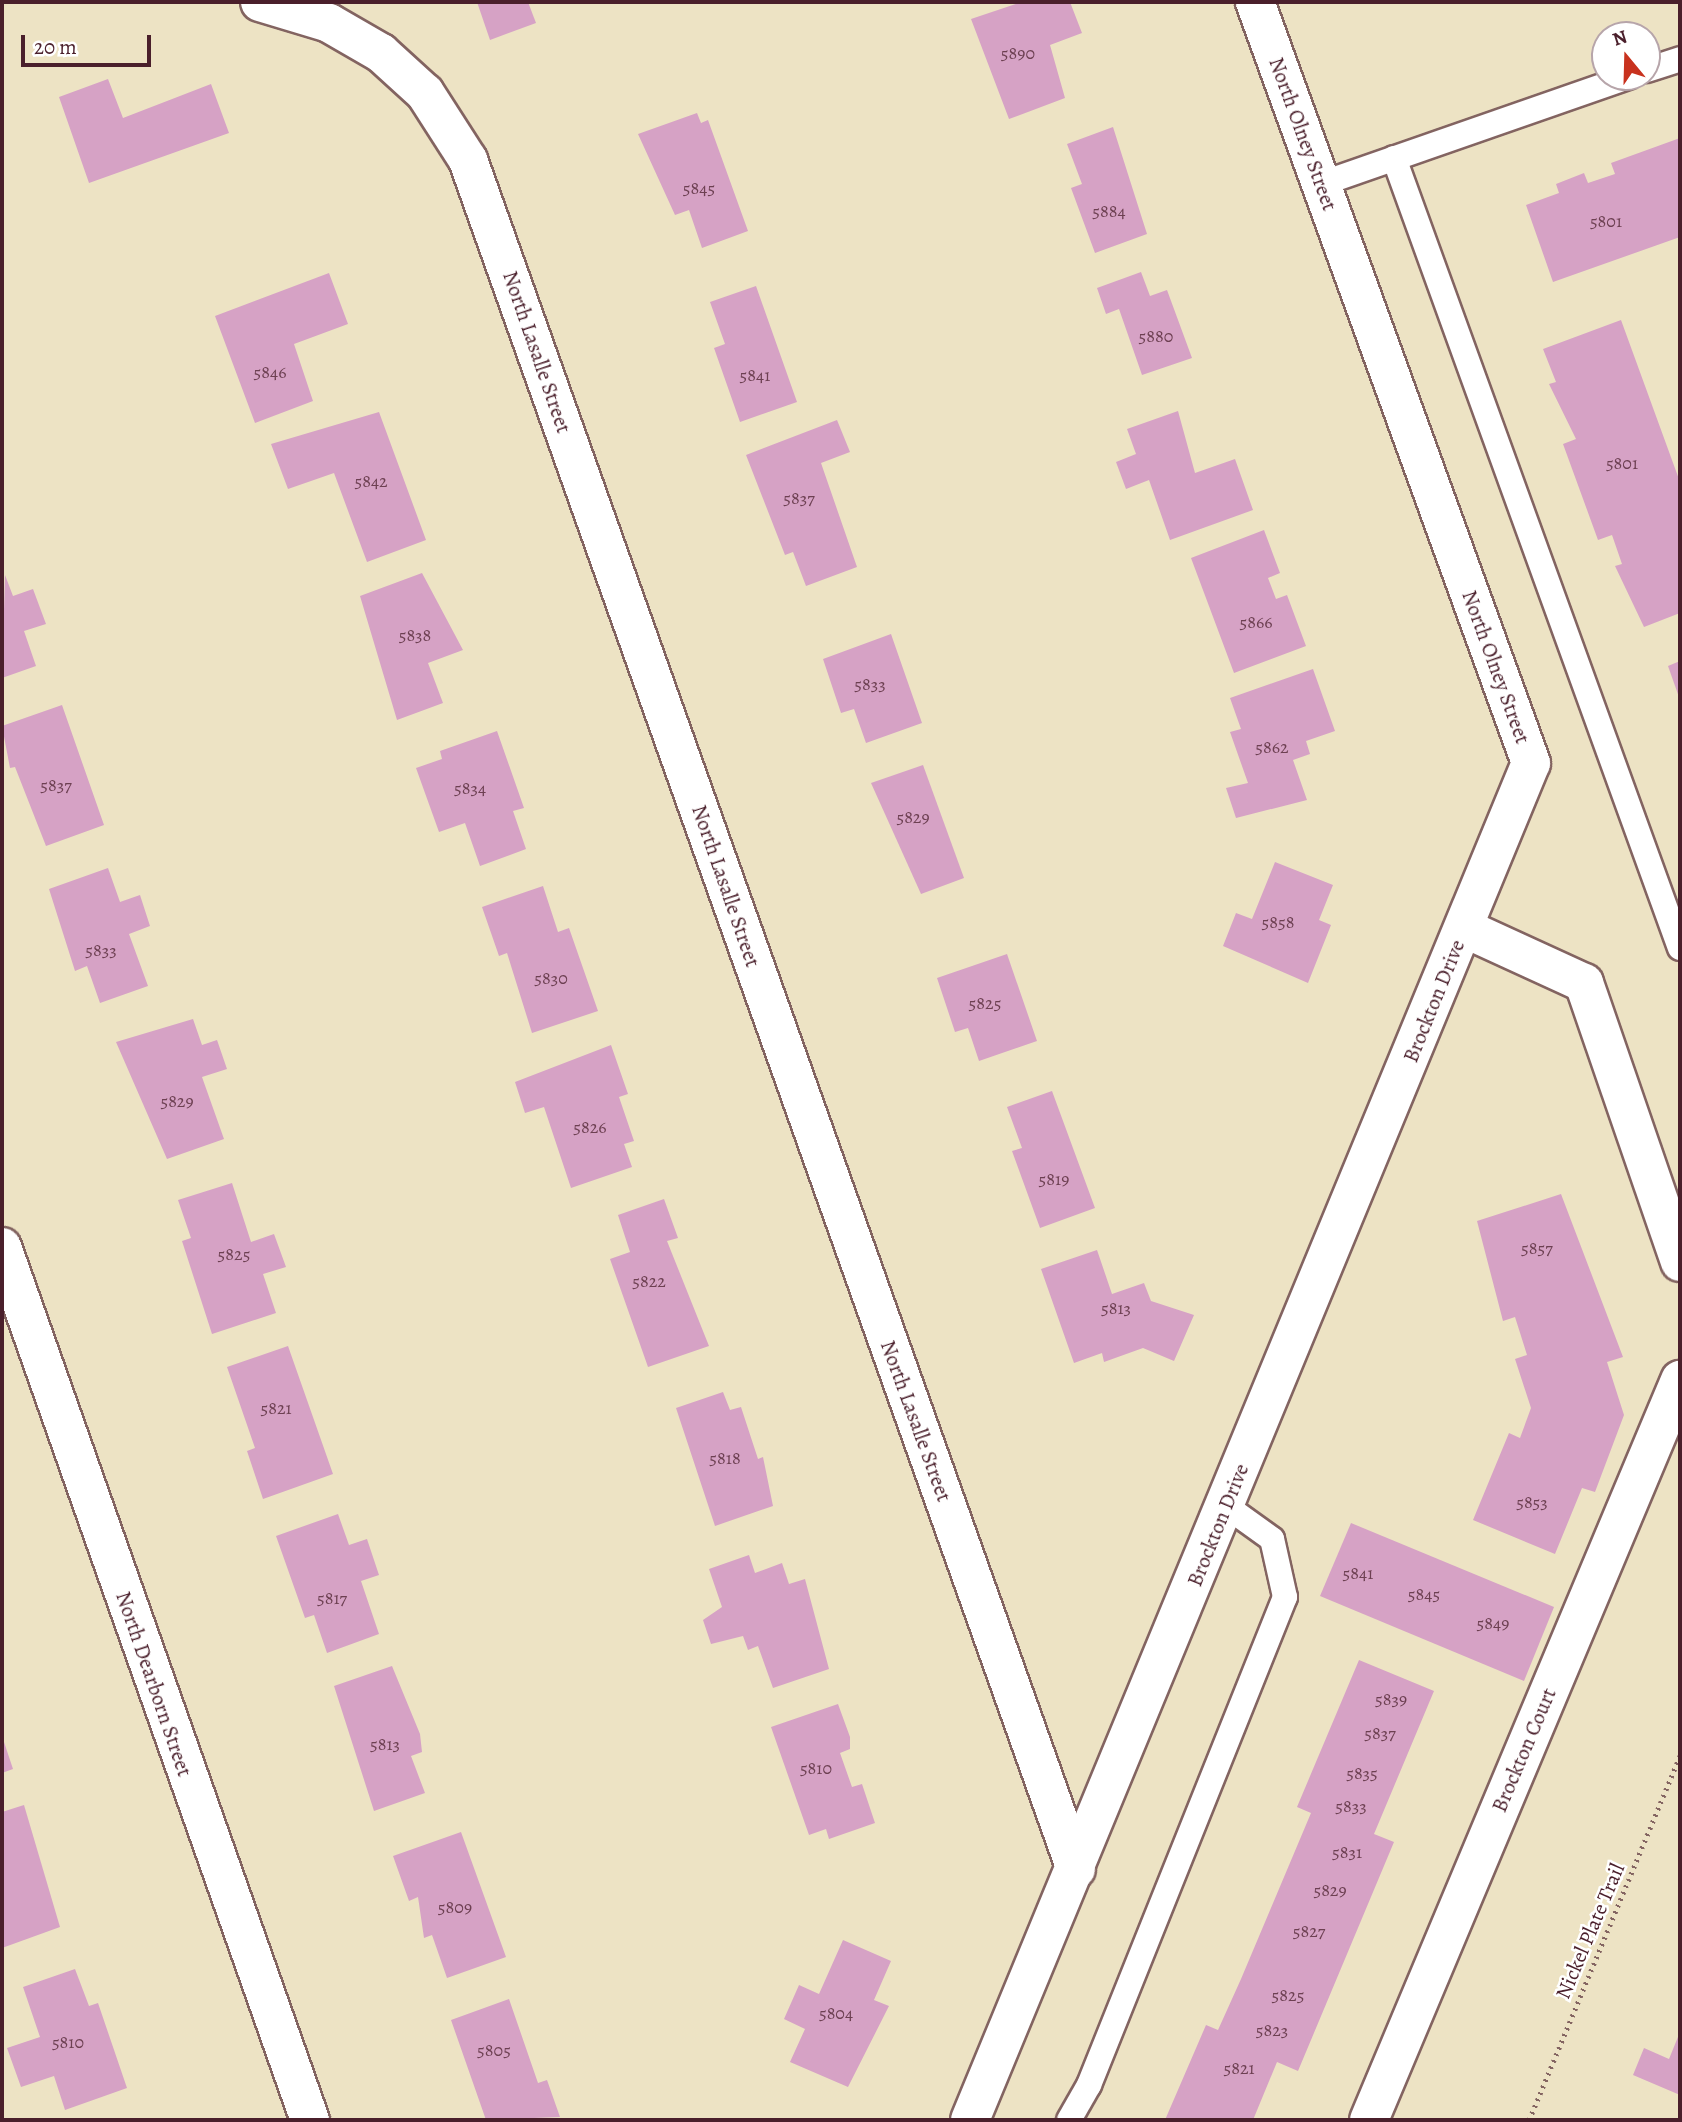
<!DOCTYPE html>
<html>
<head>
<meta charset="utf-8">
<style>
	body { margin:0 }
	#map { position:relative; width:1682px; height:2122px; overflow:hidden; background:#ede3c4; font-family:Alegreya,serif }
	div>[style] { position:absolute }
	.building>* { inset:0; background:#d6a2c5 }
	.path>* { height:4.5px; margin-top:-2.25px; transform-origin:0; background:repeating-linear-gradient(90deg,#836461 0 2px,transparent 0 7px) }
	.roads { filter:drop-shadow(2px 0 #836461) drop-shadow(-2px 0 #836461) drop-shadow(0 2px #836461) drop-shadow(0 -2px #836461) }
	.service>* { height:24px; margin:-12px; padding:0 12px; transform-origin:12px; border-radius:12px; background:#fff }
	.minor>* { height:38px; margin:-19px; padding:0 19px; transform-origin:19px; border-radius:19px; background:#fff }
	span { translate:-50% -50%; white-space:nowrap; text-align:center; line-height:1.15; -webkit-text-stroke:5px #fff; paint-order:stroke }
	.number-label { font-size:18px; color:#6d4052 }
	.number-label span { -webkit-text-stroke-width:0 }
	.street-label { font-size:21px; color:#4a1f2b }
	.frame { position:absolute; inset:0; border:4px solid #4a1f2b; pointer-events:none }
	.north { position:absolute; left:1591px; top:21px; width:70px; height:70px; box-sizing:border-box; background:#fff; border:2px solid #b7a5aa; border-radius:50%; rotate:341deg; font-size:19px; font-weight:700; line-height:28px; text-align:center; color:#4a1f2b }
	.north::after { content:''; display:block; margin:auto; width:24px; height:32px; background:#c8321e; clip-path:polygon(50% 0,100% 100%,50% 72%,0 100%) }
	.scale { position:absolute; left:21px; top:35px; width:130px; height:32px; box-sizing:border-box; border:4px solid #4a1f2b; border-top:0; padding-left:9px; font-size:21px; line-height:24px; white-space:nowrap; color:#4a1f2b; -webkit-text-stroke:5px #fff; paint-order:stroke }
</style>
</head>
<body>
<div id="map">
	<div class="building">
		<i style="clip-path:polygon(477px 2px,528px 2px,536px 23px,490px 40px)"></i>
		<i style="clip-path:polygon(1022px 2px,1070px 2px,1082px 33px,1050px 45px,1065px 98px,1009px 119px,971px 19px)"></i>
		<i style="clip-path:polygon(108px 79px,123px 118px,211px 84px,229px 133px,89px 183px,59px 97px)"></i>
		<i style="clip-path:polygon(697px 113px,701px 123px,708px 120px,748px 231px,702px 248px,689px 210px,675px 215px,638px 134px)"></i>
		<i style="clip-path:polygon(1113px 127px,1147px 234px,1095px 253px,1071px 188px,1082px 184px,1067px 144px)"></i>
		<i style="clip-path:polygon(1680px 138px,1680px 237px,1553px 282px,1526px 205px,1559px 193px,1556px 184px,1584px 173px,1588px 183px,1615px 174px,1611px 163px)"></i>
		<i style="clip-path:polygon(1141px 272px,1150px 296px,1167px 290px,1192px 358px,1142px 375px,1119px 309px,1106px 314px,1097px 288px)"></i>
		<i style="clip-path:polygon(329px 273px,348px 324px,294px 344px,313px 401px,255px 423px,215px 316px)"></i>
		<i style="clip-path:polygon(756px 286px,797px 402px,740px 422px,714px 348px,725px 344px,710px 302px)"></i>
		<i style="clip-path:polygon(1621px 320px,1680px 482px,1680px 613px,1644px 627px,1615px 566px,1622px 564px,1612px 535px,1598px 540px,1563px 444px,1576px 439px,1549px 384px,1556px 382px,1543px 349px)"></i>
		<i style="clip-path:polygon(1178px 411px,1195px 473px,1235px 459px,1253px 510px,1170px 540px,1149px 480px,1126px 489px,1116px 462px,1136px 454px,1127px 429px)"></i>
		<i style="clip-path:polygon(379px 412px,426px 540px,367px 562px,334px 473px,288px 489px,271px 444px)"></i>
		<i style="clip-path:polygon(837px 420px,850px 452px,821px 463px,857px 567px,806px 586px,793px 552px,785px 555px,746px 455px)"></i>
		<i style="clip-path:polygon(1264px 530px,1280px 573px,1268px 578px,1276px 599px,1287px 595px,1306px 646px,1234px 673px,1191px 558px)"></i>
		<i style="clip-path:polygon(422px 573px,463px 650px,428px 663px,443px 703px,397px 720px,360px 596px)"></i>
		<i style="clip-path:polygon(5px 575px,13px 596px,33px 589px,46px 624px,24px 631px,36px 666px,2px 678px)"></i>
		<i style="clip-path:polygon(891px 634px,922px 723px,866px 743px,854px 709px,841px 713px,823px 659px)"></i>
		<i style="clip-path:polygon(1680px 661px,1680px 700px,1668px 666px)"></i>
		<i style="clip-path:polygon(1313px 669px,1335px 731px,1306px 741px,1310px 754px,1293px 760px,1307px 800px,1236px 818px,1226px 788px,1248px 783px,1230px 732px,1241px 729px,1230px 698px)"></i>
		<i style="clip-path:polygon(62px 705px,104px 825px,46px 846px,15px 767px,10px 768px,2px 726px)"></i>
		<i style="clip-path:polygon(497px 731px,524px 808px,513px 811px,526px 849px,480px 866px,465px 823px,439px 832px,416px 768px,442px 759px,440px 751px)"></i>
		<i style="clip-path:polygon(923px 765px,964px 878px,921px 894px,871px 783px)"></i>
		<i style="clip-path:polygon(1275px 862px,1333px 885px,1319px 920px,1331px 925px,1308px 983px,1223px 946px,1236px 913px,1252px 919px)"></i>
		<i style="clip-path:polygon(108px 868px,120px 902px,140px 895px,150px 926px,129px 934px,148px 986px,100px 1003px,87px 966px,75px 971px,49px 889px)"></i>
		<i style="clip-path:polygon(543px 886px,558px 932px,569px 928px,598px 1011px,532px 1033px,507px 953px,499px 956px,482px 907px)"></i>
		<i style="clip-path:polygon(1007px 954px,1037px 1041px,979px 1061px,968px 1028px,955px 1032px,937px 978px)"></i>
		<i style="clip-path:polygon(193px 1019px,202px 1045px,217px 1040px,227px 1069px,202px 1077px,224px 1139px,167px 1159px,116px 1042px)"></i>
		<i style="clip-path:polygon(611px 1045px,628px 1094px,619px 1097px,634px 1141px,624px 1144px,632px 1167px,571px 1188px,544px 1107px,525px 1113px,515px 1082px)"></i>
		<i style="clip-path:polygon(1052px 1091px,1095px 1208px,1040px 1228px,1012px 1151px,1022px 1148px,1007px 1107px)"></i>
		<i style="clip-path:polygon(232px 1183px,251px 1242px,274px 1234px,286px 1267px,263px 1274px,276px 1313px,212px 1334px,182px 1241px,191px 1238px,178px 1200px)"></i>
		<i style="clip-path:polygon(1561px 1194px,1623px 1357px,1607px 1362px,1624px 1415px,1595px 1492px,1582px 1488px,1555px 1554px,1473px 1520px,1509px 1433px,1520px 1438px,1531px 1408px,1515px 1359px,1527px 1355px,1515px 1317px,1503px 1321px,1477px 1221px)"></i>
		<i style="clip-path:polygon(664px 1199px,678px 1238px,667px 1241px,709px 1346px,648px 1367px,610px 1259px,630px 1252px,618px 1215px)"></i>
		<i style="clip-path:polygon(1097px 1250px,1112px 1294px,1144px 1283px,1151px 1301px,1194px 1315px,1174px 1361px,1143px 1348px,1104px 1362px,1102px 1353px,1074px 1363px,1041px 1269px)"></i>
		<i style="clip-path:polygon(288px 1346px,333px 1474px,263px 1499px,247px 1451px,255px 1448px,227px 1367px)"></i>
		<i style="clip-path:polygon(723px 1392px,730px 1410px,741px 1407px,758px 1459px,763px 1457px,773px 1506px,715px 1526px,676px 1408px)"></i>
		<i style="clip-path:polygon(338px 1514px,349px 1545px,367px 1539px,379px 1575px,361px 1581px,379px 1634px,327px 1653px,314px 1615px,305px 1618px,276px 1536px)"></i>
		<i style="clip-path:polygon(1351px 1523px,1554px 1607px,1524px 1681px,1320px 1596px)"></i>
		<i style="clip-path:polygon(749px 1555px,755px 1573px,782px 1563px,789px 1584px,805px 1579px,829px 1669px,773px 1688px,758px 1646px,748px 1650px,743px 1636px,711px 1644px,703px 1620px,722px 1607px,709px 1569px)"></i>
		<i style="clip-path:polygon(1359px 1660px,1434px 1691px,1374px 1834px,1394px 1842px,1298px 2071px,1277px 2062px,1253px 2120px,1165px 2120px,1206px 2025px,1218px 2030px,1241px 1979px,1311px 1813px,1297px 1807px)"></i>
		<i style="clip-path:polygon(392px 1666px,420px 1734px,422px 1752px,411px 1756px,425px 1793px,374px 1811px,334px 1686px)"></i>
		<i style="clip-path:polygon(838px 1704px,850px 1737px,850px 1749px,840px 1753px,852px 1787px,862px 1784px,875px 1823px,829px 1839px,826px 1829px,809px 1835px,771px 1727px)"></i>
		<i style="clip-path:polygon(2px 1736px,13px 1769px,2px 1773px)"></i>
		<i style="clip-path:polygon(24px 1805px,60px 1927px,2px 1948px,2px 1812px)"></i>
		<i style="clip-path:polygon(461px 1832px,506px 1957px,447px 1978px,432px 1935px,424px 1938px,418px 1897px,409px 1901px,393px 1856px)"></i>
		<i style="clip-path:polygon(843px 1940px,891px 1961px,874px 2000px,889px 2006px,848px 2087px,790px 2062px,805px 2029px,784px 2019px,799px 1985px,819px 1994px)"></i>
		<i style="clip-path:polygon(75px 1969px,89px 2006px,98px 2003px,127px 2088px,65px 2110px,54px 2076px,21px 2087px,7px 2048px,40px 2037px,23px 1987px)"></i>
		<i style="clip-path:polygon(509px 1999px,538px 2083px,547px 2080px,560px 2117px,486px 2120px,451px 2020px)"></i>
		<i style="clip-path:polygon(1680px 2032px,1680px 2095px,1633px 2075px,1644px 2048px,1669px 2059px)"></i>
	</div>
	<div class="path">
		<i style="left:1529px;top:2120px;width:395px;rotate:-67.5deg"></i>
	</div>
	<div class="roads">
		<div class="service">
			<i style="left:1647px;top:70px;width:35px;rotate:-18deg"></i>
			<i style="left:1394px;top:158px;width:840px;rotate:70.1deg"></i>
			<i style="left:1321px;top:184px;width:325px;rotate:-19.2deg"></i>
			<i style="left:1069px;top:2120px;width:40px;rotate:-60.3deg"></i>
			<i style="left:1089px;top:2085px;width:526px;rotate:-68.12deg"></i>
			<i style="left:1285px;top:1597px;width:59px;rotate:-102.6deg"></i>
			<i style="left:1272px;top:1539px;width:57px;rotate:-144.3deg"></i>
		</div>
		<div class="minor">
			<i style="left:260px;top:2px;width:72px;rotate:16.9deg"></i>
			<i style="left:329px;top:23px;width:60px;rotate:30deg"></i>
			<i style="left:381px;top:53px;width:59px;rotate:42.3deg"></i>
			<i style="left:425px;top:93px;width:80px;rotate:57.3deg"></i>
			<i style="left:468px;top:160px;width:1814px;rotate:70.42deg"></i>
			<i style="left:1464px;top:928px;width:132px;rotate:24.6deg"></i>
			<i style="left:1584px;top:983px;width:295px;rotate:71deg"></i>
			<i style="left:2px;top:1247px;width:926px;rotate:70.57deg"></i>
			<i style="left:970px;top:2120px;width:1468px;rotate:-67.54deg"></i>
			<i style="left:1531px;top:763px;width:810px;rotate:-109.93deg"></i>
			<i style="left:1369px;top:2120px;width:803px;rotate:-67.2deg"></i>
		</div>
	</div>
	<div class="number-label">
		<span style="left:1018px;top:53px">5890</span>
		<span style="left:699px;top:188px">5845</span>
		<span style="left:1109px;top:211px">5884</span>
		<span style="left:1606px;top:221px">5801</span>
		<span style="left:1156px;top:336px">5880</span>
		<span style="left:270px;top:372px">5846</span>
		<span style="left:755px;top:375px">5841</span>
		<span style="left:1622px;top:463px">5801</span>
		<span style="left:371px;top:481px">5842</span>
		<span style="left:799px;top:498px">5837</span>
		<span style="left:1256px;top:622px">5866</span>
		<span style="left:415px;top:635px">5838</span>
		<span style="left:870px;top:684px">5833</span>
		<span style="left:1272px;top:747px">5862</span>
		<span style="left:56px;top:785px">5837</span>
		<span style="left:470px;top:788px">5834</span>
		<span style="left:913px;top:817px">5829</span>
		<span style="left:1278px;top:922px">5858</span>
		<span style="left:101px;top:950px">5833</span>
		<span style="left:551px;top:978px">5830</span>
		<span style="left:985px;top:1003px">5825</span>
		<span style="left:177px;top:1101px">5829</span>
		<span style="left:590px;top:1127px">5826</span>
		<span style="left:1054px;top:1179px">5819</span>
		<span style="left:1537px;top:1248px">5857</span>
		<span style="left:234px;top:1254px">5825</span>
		<span style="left:649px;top:1281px">5822</span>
		<span style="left:1116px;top:1308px">5813</span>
		<span style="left:276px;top:1408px">5821</span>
		<span style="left:725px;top:1458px">5818</span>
		<span style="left:1532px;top:1502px">5853</span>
		<span style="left:1358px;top:1573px">5841</span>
		<span style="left:1424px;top:1594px">5845</span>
		<span style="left:332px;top:1598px">5817</span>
		<span style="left:1493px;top:1623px">5849</span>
		<span style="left:1391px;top:1699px">5839</span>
		<span style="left:1380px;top:1733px">5837</span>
		<span style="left:385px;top:1744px">5813</span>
		<span style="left:816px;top:1768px">5810</span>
		<span style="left:1362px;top:1773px">5835</span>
		<span style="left:1351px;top:1806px">5833</span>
		<span style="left:1347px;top:1852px">5831</span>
		<span style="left:1330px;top:1890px">5829</span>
		<span style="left:455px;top:1907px">5809</span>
		<span style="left:1309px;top:1931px">5827</span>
		<span style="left:1288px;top:1995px">5825</span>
		<span style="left:836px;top:2013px">5804</span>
		<span style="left:1272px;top:2030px">5823</span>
		<span style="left:68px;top:2042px">5810</span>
		<span style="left:494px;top:2050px">5805</span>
		<span style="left:1239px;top:2068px">5821</span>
	</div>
	<div class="street-label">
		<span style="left:1303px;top:134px;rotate:70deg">North Olney Street</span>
		<span style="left:537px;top:352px;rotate:71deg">North Lasalle Street</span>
		<span style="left:1496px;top:667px;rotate:70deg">North Olney Street</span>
		<span style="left:726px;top:886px;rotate:71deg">North Lasalle Street</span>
		<span style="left:1434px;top:1001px;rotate:-68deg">Brockton Drive</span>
		<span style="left:916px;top:1421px;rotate:70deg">North Lasalle Street</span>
		<span style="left:1218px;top:1525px;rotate:-68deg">Brockton Drive</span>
		<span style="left:154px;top:1684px;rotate:71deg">North Dearborn Street</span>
		<span style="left:1524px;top:1750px;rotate:-67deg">Brockton Court</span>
		<span style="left:1590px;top:1931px;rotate:-67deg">Nickel Plate Trail</span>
	</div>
	<div class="frame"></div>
	<div class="north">N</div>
	<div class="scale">20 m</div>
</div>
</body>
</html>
